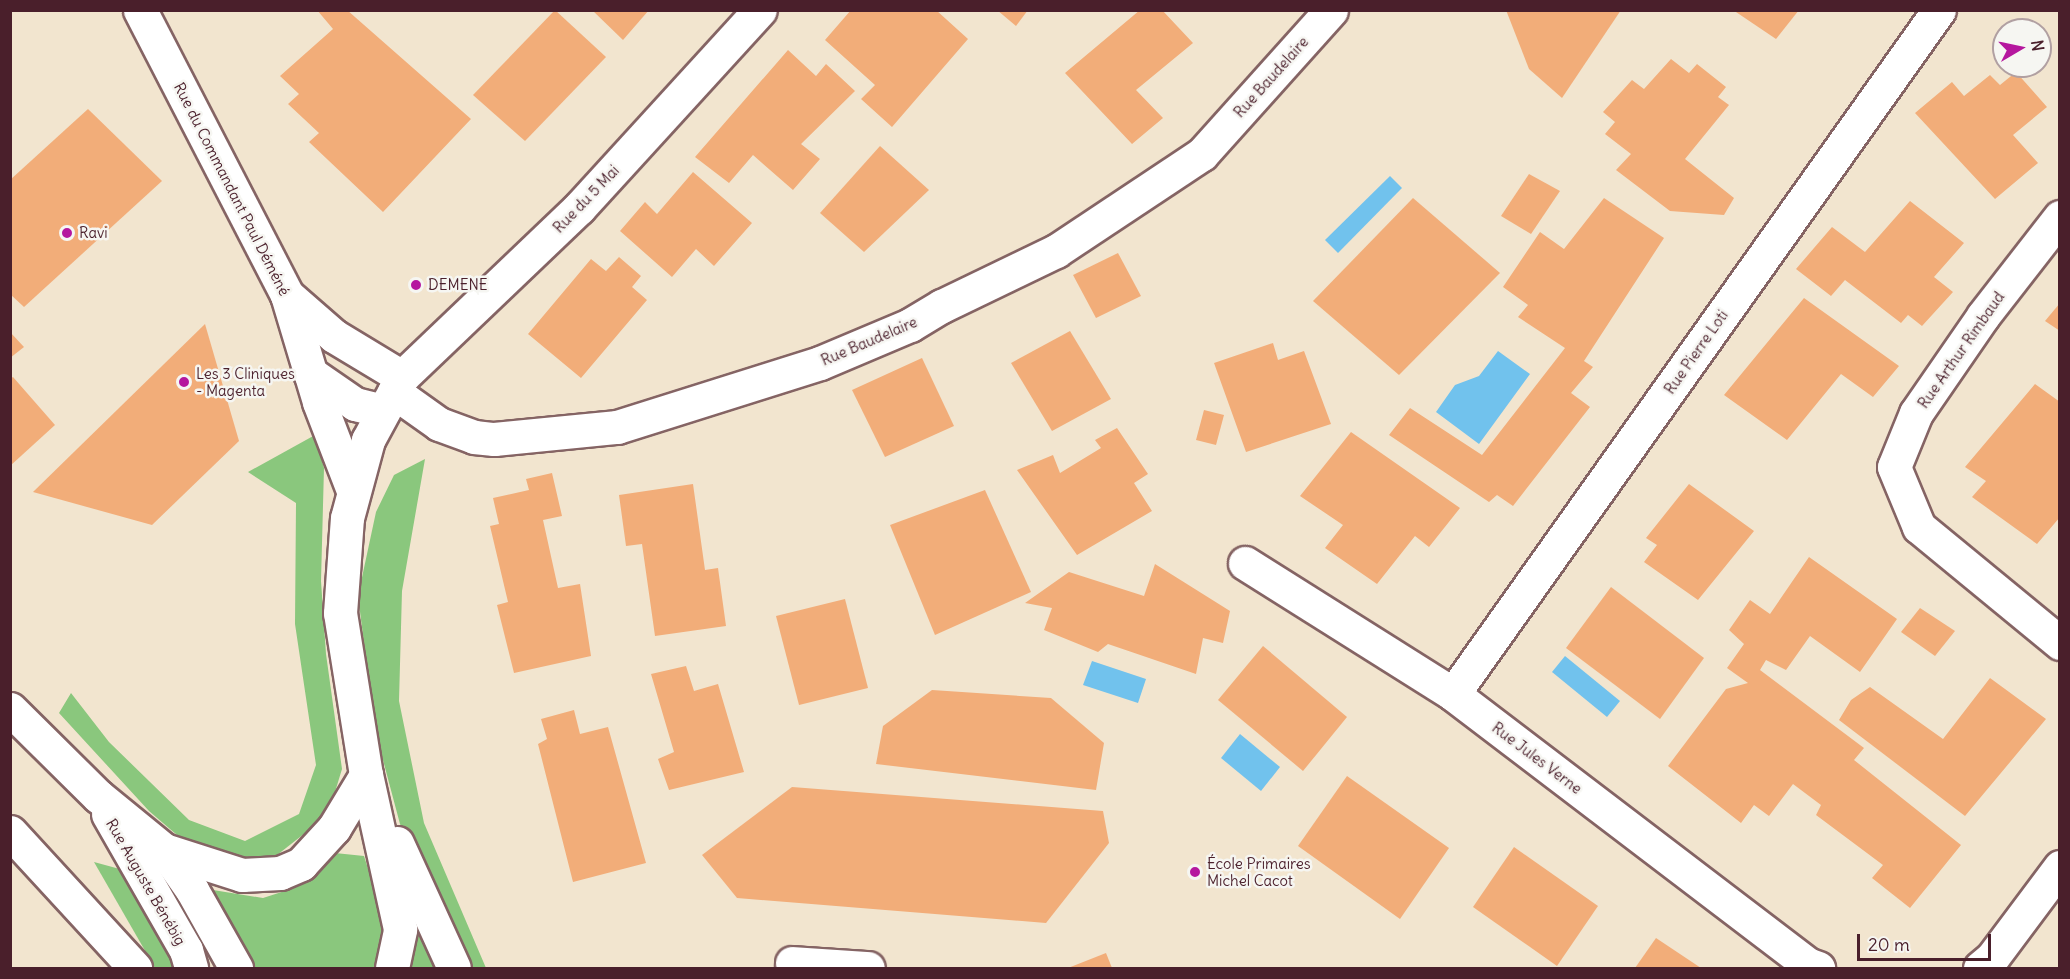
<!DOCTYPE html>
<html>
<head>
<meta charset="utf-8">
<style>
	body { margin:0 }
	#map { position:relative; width:2070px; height:979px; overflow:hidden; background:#f2e5cf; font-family:Delius,sans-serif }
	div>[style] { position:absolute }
	.green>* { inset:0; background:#8ac77d }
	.water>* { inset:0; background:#71c2ed }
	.building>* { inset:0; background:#f2ad79 }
	.roads { filter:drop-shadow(2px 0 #856464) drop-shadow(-2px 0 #856464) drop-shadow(0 2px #856464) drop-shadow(0 -2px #856464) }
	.minor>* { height:33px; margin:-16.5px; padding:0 16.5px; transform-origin:16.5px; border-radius:16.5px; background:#fff }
	.major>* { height:33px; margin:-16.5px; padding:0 16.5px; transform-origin:16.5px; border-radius:16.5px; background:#fff }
	.dots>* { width:16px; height:16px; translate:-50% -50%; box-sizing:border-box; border:3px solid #f6f6f2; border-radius:50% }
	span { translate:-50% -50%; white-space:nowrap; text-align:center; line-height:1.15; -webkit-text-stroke:5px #f6f6f2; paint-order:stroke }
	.street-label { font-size:15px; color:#4a1f2b }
	.poi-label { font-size:15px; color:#4a1f2b }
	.left { translate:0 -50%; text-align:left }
	.frame { position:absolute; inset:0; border:12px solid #4a1f2b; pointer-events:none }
	.north { position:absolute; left:1992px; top:18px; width:60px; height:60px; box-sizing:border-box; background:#f6f6f2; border:2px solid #b1a0a2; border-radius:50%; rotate:81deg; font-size:16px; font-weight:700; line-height:24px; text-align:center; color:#4a1f2b }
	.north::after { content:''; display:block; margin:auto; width:21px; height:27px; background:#b5179e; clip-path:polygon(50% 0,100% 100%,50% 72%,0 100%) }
	.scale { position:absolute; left:1857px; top:934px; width:134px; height:27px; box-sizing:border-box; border:3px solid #4a1f2b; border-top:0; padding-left:8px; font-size:18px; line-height:21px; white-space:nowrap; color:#4a1f2b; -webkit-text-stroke:4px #f6f6f2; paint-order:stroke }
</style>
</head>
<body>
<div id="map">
	<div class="green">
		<i style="clip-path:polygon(315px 435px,324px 468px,321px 581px,326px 654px,342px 769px,328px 815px,272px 859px,232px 861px,191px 847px,149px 811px,59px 713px,71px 693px,109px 742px,189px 820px,245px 841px,299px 814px,316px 765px,295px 624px,296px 503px,248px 472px)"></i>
		<i style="clip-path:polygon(425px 459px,402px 591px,399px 701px,424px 823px,486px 968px,465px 968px,400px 824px,375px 730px,358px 596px,376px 512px,394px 475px)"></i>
		<i style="clip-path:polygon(335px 853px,364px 856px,385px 921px,376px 968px,254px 968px,218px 907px,213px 890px,263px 898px,291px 889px,319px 873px)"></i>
		<i style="clip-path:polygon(94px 862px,127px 871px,180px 968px,155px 968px)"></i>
		<i style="clip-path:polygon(412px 921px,422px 924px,443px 968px,404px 968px)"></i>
	</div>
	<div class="water">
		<i style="clip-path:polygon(1390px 176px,1402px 188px,1338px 253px,1325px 240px)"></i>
		<i style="clip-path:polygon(1498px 351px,1530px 374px,1479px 444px,1436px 412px,1455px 385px,1479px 376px)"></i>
		<i style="clip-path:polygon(1565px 656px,1620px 701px,1607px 717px,1552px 672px)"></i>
		<i style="clip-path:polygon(1092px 661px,1146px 679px,1138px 703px,1083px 685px)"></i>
		<i style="clip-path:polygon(1240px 734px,1280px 767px,1261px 791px,1221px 758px)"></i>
	</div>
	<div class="building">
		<i style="clip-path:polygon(317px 10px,347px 10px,471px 119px,383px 212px,309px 142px,319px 133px,288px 104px,299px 94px,280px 76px,333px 29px)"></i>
		<i style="clip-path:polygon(555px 10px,606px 57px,525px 141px,473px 95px)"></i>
		<i style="clip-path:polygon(592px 10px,649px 10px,623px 40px)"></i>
		<i style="clip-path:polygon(851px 10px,936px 10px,968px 39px,892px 127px,861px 99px,875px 85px,825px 40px)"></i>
		<i style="clip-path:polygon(997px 10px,1028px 10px,1016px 26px)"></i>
		<i style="clip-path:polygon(1140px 10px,1162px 10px,1193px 43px,1136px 90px,1163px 118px,1132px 144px,1065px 73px)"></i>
		<i style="clip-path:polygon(1506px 10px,1621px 10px,1562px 98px,1529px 69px)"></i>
		<i style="clip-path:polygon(1733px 10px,1799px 10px,1776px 39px)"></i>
		<i style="clip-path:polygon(788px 50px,816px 76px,826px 64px,855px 91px,801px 144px,820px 159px,793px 190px,753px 155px,729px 183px,695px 157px)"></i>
		<i style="clip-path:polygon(1671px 59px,1689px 73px,1697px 64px,1726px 87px,1718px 97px,1729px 105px,1685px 159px,1734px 198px,1724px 215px,1670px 211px,1616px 170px,1631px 154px,1605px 134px,1615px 122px,1603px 112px,1632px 80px,1644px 89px)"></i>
		<i style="clip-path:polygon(2016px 72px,2047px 107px,2013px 135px,2038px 163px,1995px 199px,1915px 113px,1952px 82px,1964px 96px,1990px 75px,2000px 85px)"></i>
		<i style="clip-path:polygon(88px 109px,162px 181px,24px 307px,10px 294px,10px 180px)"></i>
		<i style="clip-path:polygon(880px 146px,929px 190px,864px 252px,820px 213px)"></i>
		<i style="clip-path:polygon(693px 172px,752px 223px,714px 266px,696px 249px,672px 277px,620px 231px,645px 202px,657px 214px)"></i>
		<i style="clip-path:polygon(1529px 174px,1560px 191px,1531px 234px,1501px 216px)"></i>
		<i style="clip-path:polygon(1413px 198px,1500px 273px,1399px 375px,1313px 301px)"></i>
		<i style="clip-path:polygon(1604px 198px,1664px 238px,1584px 361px,1593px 367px,1571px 393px,1590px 407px,1513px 506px,1497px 495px,1489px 502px,1389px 435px,1410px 408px,1482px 455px,1565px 348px,1518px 317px,1528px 305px,1503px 287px,1540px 232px,1564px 249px)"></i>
		<i style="clip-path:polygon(1910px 201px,1964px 243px,1934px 277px,1953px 292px,1922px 326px,1908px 315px,1901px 323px,1845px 280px,1831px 296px,1796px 269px,1832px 227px,1865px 252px)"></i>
		<i style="clip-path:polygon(1118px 253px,1141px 296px,1096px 318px,1073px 275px)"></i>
		<i style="clip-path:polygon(619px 257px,641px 276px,632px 287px,647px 300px,581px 378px,528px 334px,591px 259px,606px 271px)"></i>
		<i style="clip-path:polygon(1804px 298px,1899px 366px,1873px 397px,1841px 374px,1787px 440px,1724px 395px)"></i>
		<i style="clip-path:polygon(2060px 303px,2060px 331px,2045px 321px)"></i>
		<i style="clip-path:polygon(205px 324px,239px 441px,152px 525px,33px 492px)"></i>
		<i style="clip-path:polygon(1070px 331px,1111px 399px,1052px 431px,1011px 363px)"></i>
		<i style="clip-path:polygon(10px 332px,24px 347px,10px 358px)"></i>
		<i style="clip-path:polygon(1273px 343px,1278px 360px,1304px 351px,1331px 424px,1246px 452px,1214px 363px)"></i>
		<i style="clip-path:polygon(922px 358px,954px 426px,885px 457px,852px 390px)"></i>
		<i style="clip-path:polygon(13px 377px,55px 425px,10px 466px,10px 379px)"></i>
		<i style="clip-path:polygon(2035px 384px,2060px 402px,2060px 517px,2037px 544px,1972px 497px,1986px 481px,1965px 467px)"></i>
		<i style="clip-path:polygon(1204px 410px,1224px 415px,1216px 445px,1196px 440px)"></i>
		<i style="clip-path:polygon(1117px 428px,1148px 474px,1134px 483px,1152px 511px,1077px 555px,1017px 470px,1053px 455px,1060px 473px,1101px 448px,1095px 440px)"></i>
		<i style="clip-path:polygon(1351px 432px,1460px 508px,1429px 547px,1415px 536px,1377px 584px,1325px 548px,1343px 525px,1300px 496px)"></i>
		<i style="clip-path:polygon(552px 473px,562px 516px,543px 520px,558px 588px,580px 584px,591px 656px,514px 673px,497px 605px,508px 602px,490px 526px,499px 524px,493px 498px,529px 490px,526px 479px)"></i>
		<i style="clip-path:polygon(693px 484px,705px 570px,718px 568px,726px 626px,655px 636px,642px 544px,626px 546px,619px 495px)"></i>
		<i style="clip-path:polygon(1689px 484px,1754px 531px,1698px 600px,1644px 562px,1657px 545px,1646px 538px)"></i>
		<i style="clip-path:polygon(985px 490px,1031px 592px,935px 635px,890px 525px)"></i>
		<i style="clip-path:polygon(1809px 557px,1897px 619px,1860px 672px,1810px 636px,1786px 670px,1766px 660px,1760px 670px,1864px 748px,1854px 760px,1961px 845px,1910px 908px,1872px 878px,1883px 865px,1816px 815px,1821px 805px,1793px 784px,1769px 816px,1754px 805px,1741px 823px,1668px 766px,1726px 689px,1748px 683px,1727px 668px,1744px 644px,1729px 630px,1750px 600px,1770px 614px)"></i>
		<i style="clip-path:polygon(1155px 564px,1230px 611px,1223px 643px,1203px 638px,1196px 674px,1108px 644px,1098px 652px,1044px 630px,1052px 608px,1025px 603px,1069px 572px,1144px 596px)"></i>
		<i style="clip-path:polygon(1611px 587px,1704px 658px,1660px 719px,1566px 648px)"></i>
		<i style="clip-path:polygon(845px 599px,868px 688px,799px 705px,776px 616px)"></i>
		<i style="clip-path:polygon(1920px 608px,1955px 631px,1935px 656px,1901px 632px)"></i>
		<i style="clip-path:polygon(1263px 646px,1347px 717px,1303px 771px,1218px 700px)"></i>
		<i style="clip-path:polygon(686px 666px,694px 691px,718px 684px,744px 772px,669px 790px,658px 759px,674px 752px,651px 674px)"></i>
		<i style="clip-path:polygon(1990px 678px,2046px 719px,1965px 816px,1839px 720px,1851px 700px,1870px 687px,1943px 739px)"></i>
		<i style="clip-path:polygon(932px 690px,1051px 698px,1104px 743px,1096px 790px,876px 764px,883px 726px)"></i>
		<i style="clip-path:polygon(574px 710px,580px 734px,608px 727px,646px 863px,573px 882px,538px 744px,547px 739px,541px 719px)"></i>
		<i style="clip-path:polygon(1347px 776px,1449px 848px,1400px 919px,1298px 846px)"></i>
		<i style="clip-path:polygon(792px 787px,1103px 811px,1109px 843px,1046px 923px,737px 898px,702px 855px)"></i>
		<i style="clip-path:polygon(1514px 847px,1598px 906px,1557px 966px,1473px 907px)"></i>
		<i style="clip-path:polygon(1656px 938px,1701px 968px,1635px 968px)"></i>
		<i style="clip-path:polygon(1106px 953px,1112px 968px,1068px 968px)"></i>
	</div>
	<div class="roads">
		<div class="minor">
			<i style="left:140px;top:10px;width:321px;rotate:62.7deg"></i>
			<i style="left:287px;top:295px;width:112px;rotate:73.3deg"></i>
			<i style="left:319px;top:402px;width:92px;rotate:69deg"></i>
			<i style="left:2060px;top:217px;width:125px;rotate:127.9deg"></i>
			<i style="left:1983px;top:316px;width:118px;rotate:124.6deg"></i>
			<i style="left:1916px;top:413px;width:58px;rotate:112.2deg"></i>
			<i style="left:1894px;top:467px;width:65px;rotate:67.4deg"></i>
			<i style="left:1919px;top:527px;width:183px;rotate:39.4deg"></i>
			<i style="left:287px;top:295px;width:62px;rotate:41.1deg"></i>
			<i style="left:334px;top:336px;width:79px;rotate:31.1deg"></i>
			<i style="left:310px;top:373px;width:55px;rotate:34.6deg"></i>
			<i style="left:355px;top:404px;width:29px;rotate:14deg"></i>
			<i style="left:394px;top:392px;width:55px;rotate:35.4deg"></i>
			<i style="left:439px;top:424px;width:37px;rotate:20deg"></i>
			<i style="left:474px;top:437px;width:20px;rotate:6deg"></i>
			<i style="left:494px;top:439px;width:124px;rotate:-5.6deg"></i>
			<i style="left:617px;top:427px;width:213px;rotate:-17.5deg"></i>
			<i style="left:820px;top:363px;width:98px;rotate:-22.9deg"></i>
			<i style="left:910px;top:325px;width:37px;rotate:-31deg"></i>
			<i style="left:942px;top:306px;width:127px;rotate:-25.8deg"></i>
			<i style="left:1056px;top:251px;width:175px;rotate:-33.6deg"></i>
			<i style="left:1202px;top:154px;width:193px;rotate:-48.1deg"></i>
			<i style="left:1245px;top:563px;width:246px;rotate:32.2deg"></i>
			<i style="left:1453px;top:694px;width:445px;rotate:37.3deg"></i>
			<i style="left:1807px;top:964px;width:12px;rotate:20deg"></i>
			<i style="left:1453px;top:694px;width:839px;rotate:-54.61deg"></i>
			<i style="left:10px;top:832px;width:185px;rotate:47.4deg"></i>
			<i style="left:792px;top:963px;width:76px;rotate:3.8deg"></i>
			<i style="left:1980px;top:968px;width:16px;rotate:-40deg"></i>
			<i style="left:1992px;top:958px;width:114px;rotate:-53.2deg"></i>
		</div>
		<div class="major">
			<i style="left:10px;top:709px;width:124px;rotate:44.7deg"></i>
			<i style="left:98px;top:796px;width:85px;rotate:39.3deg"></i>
			<i style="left:164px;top:850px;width:49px;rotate:55deg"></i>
			<i style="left:192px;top:890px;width:90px;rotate:60.6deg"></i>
			<i style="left:108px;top:814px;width:157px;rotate:60.2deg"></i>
			<i style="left:186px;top:950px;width:19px;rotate:74deg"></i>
			<i style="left:397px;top:843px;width:137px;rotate:65.5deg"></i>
			<i style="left:164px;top:850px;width:82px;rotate:17.8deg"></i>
			<i style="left:242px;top:875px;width:38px;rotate:-3deg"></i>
			<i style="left:280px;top:873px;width:23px;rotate:-23deg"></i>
			<i style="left:301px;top:864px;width:49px;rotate:-47.5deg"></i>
			<i style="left:334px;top:828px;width:62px;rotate:-58.9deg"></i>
			<i style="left:392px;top:968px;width:40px;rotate:-78deg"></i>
			<i style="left:400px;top:929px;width:158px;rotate:-102.4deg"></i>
			<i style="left:366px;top:775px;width:164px;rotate:-99.1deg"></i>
			<i style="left:340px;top:613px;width:95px;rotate:-85.8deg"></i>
			<i style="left:347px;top:518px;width:81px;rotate:-74.9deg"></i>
			<i style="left:368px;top:440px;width:72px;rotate:-61.6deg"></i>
			<i style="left:402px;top:377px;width:245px;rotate:-43.7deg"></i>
			<i style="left:579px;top:208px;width:268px;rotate:-47.6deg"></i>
		</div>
	</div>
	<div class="dots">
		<i style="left:67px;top:233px;background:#b5179e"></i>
		<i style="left:416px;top:285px;background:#b5179e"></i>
		<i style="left:184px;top:382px;background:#b5179e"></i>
		<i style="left:1195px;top:872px;background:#b5179e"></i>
	</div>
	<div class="street-label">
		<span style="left:1271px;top:77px;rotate:-48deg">Rue Baudelaire</span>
		<span style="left:232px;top:189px;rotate:63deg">Rue du Commandant Paul Déméné</span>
		<span style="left:586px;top:199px;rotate:-46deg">Rue du 5 Mai</span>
		<span style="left:869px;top:341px;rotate:-23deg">Rue Baudelaire</span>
		<span style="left:1961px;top:350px;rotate:-55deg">Rue Arthur Rimbaud</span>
		<span style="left:1696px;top:352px;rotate:-55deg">Rue Pierre Loti</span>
		<span style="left:1537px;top:758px;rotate:37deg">Rue Jules Verne</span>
		<span style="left:146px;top:882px;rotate:60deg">Rue Auguste Bénébig</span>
	</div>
	<div class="poi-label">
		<span class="left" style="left:79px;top:233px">Ravi</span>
		<span class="left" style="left:428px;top:285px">DEMENE</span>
		<span class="left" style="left:196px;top:382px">Les 3 Cliniques<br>- Magenta</span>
		<span class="left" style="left:1207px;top:872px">École Primaires<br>Michel Cacot</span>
	</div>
	<div class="frame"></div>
	<div class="north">N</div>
	<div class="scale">20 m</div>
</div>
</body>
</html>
